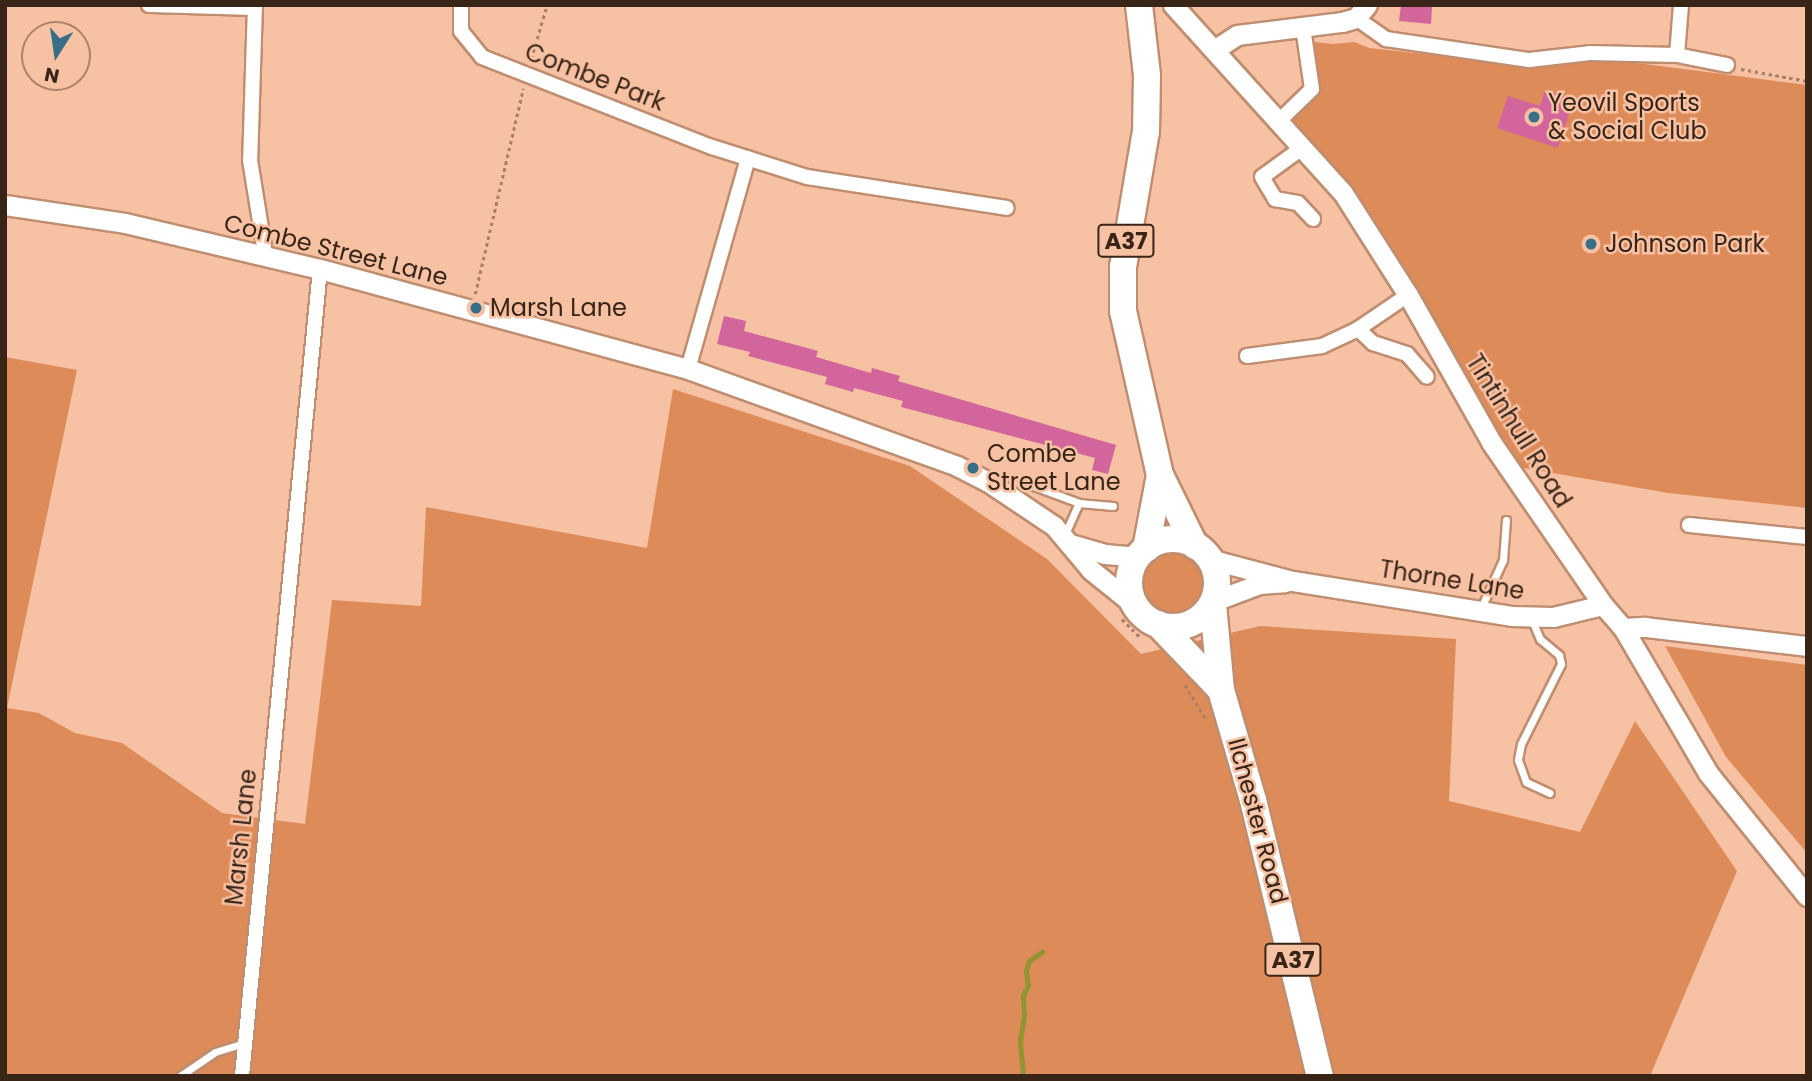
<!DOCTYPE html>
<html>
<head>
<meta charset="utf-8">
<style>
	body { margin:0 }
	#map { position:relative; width:1812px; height:1081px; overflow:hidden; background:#f7c1a3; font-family:Poppins,sans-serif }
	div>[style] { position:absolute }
	.green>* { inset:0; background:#dd8b59 }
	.round { border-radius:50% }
	.stream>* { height:4.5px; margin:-2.25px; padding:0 2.25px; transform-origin:2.25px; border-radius:2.25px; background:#919431 }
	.building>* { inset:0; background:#d2659b }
	.path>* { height:2.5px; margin-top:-1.25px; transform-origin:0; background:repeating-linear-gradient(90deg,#a87f69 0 3.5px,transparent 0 7px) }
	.roads { filter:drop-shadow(2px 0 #bf8d6f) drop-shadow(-2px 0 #bf8d6f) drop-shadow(0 2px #bf8d6f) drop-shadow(0 -2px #bf8d6f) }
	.lane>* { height:7px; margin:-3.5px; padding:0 3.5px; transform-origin:3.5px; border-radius:3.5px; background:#fff }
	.street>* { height:14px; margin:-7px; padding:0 7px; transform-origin:7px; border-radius:7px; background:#fff }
	.secondary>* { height:19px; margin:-9.5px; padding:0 9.5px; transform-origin:9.5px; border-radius:9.5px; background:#fff }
	.highway>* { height:26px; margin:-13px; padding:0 13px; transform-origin:13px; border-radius:13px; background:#fff }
	.highway>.ring { margin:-13px; padding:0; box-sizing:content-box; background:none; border:26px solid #fff; border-radius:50% }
	.dots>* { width:19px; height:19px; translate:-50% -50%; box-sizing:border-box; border:4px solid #f7c1a3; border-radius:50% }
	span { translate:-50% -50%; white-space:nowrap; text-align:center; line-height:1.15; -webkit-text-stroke:5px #f7c1a3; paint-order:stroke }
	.shield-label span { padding:2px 5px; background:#f7c1a3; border:2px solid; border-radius:5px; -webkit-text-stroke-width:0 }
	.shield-label { font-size:23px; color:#392418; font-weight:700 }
	.street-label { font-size:24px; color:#392418 }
	.poi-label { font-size:24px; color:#392418 }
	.left { translate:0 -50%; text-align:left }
	.frame { position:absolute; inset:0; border:7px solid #392418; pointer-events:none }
	.north { position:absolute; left:21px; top:21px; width:70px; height:70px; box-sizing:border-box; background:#f7c1a3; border:2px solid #ab826b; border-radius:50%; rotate:192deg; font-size:19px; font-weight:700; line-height:28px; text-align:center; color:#392418 }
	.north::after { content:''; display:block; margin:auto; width:24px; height:32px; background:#376f89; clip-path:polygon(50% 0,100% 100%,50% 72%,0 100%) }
</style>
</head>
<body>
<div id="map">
	<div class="green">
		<i style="clip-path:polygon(1305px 41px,1333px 44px,1354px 42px,1369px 48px,1487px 61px,1598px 58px,1807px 85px,1807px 508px,1668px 493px,1506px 465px,1408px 295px,1278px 122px,1312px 89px)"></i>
		<i style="clip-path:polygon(5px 357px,77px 370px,7px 708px,39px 713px,75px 733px,122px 743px,222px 813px,305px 824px,332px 600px,421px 606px,426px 507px,647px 548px,673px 389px,910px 466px,1047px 559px,1141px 654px,1260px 626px,1456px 639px,1449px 801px,1580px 832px,1635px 721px,1737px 871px,1650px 1076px,5px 1076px)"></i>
		<i class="round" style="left:1138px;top:550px;width:68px;height:68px"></i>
		<i style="clip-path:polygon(1665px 646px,1807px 665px,1807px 853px,1726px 757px)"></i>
	</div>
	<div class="stream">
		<i style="left:1023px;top:1076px;width:35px;rotate:-95deg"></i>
		<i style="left:1020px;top:1041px;width:26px;rotate:-81deg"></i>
		<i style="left:1024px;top:1015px;width:20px;rotate:-93deg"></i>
		<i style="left:1023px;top:995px;width:10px;rotate:-61deg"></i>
		<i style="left:1028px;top:986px;width:15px;rotate:-98deg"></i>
		<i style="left:1026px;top:971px;width:10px;rotate:-73deg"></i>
		<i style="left:1029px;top:961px;width:16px;rotate:-35deg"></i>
	</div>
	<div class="building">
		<i style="clip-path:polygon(1401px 5px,1432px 7px,1431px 24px,1399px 21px)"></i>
		<i style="clip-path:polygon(1545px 90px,1574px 99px,1558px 148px,1497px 128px,1508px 96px,1540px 106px)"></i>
		<i style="clip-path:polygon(724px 316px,746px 321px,744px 331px,818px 351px,816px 357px,871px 373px,872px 368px,900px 376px,898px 381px,1116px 445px,1108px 474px,1092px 470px,1095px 458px,901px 407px,903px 401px,854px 388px,853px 392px,825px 384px,827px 377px,748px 356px,750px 352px,717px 344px)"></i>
	</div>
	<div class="path">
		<i style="left:531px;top:59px;width:56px;rotate:-73.5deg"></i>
		<i style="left:1741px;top:69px;width:67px;rotate:10.3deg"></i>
		<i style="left:475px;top:294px;width:211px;rotate:-76.8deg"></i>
		<i style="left:1122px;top:619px;width:25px;rotate:45deg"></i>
		<i style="left:1185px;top:685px;width:39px;rotate:58deg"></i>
	</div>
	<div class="roads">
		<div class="lane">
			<i style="left:1028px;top:484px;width:54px;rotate:20.4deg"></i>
			<i style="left:1079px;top:503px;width:34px;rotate:5deg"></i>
			<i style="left:1065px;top:534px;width:34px;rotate:-66deg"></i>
			<i style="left:1481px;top:608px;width:53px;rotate:-65.4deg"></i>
			<i style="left:1503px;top:560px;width:40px;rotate:-85.7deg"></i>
			<i style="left:1531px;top:618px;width:23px;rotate:67deg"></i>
			<i style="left:1540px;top:639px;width:25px;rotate:40deg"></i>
			<i style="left:1559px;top:655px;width:9px;rotate:77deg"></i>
			<i style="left:1561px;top:664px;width:89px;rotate:116.6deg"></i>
			<i style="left:1521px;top:744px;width:16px;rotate:101deg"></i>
			<i style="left:1518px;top:760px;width:23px;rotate:70deg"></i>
			<i style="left:1526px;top:782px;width:26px;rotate:25deg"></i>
			<i style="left:180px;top:1076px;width:42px;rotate:-34.4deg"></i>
			<i style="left:215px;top:1052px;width:30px;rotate:-17deg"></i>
		</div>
		<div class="street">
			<i style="left:149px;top:5px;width:106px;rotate:1.6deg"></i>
			<i style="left:255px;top:5px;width:155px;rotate:91.8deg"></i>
			<i style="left:250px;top:160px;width:87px;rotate:80.8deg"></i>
			<i style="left:264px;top:246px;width:10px;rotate:107deg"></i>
			<i style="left:461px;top:5px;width:26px;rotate:90deg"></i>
			<i style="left:461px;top:31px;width:33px;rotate:51deg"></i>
			<i style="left:482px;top:57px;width:247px;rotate:21.4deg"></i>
			<i style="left:712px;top:147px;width:100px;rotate:17.5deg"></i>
			<i style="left:807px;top:177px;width:202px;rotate:8.8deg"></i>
			<i style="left:1356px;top:18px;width:37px;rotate:35deg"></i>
			<i style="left:1386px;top:39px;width:145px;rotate:8.4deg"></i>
			<i style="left:1529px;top:60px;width:61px;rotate:-6.5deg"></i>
			<i style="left:1590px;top:53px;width:87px;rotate:1.3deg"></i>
			<i style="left:1677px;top:55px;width:51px;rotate:11.3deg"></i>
			<i style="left:1677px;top:55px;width:50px;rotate:-85.4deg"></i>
			<i style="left:1278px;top:122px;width:47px;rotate:-44.1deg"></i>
			<i style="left:1312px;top:89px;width:63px;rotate:-98.3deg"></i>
			<i style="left:1302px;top:148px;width:49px;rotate:144.1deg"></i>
			<i style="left:1262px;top:177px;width:26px;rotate:59deg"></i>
			<i style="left:1275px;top:199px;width:23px;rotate:10deg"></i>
			<i style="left:1298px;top:203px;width:22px;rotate:47deg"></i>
			<i style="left:1358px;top:329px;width:21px;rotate:43deg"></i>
			<i style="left:1373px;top:343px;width:36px;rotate:18deg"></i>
			<i style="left:1407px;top:354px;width:30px;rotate:49deg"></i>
			<i style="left:1247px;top:356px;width:76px;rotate:-7.6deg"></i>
			<i style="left:1322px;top:346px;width:40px;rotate:-25deg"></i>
			<i style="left:1358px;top:329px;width:60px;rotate:-34.2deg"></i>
			<i style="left:688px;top:369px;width:219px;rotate:-74.1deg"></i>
			<i style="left:1689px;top:525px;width:119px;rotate:5.8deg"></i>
			<i style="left:242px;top:1076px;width:811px;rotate:-84.48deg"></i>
		</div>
		<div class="secondary">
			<i style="left:1173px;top:5px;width:253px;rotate:47.9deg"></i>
			<i style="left:1343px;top:193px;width:121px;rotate:57.5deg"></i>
			<i style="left:1408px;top:295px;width:169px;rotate:60.5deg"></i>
			<i style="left:1491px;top:442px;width:198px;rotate:55.5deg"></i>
			<i style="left:1603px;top:605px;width:30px;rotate:49deg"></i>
			<i style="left:1623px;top:628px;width:168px;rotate:59.6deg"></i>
			<i style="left:1708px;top:773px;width:158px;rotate:51.2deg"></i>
			<i style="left:1214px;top:50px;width:27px;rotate:-33deg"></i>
			<i style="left:1237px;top:35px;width:106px;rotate:-7.1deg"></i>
			<i style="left:1342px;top:22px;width:15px;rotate:-16deg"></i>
			<i style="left:1356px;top:18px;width:17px;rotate:-50deg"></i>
			<i style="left:5px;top:205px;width:121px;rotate:8.5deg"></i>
			<i style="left:125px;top:223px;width:200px;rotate:13.3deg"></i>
			<i style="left:320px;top:269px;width:381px;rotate:15.2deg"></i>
			<i style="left:688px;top:369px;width:286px;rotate:19.8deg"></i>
			<i style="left:957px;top:466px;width:34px;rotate:27deg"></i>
			<i style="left:987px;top:481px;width:81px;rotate:33.9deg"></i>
			<i style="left:1054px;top:526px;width:57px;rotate:49.9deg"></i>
			<i style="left:1091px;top:570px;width:54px;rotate:39deg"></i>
			<i style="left:1070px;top:544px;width:36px;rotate:16deg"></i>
			<i style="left:1105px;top:554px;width:33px;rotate:5deg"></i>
			<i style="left:1209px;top:559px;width:87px;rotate:14.7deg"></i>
			<i style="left:1293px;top:581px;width:221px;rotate:9.1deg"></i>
			<i style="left:1511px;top:616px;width:42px;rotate:1.4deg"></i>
			<i style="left:1553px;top:617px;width:51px;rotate:-13.5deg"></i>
			<i style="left:1214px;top:601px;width:48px;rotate:-20.7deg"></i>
			<i style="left:1259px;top:584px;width:26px;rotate:-4deg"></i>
			<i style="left:1623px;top:628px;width:22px;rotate:-3deg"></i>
			<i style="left:1645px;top:627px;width:163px;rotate:6.7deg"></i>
		</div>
		<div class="highway">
			<i style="left:1139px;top:5px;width:70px;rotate:83.5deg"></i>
			<i style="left:1147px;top:75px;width:56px;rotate:91deg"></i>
			<i style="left:1146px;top:131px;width:138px;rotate:99.6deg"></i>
			<i style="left:1123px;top:267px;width:44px;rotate:90deg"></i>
			<i style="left:1123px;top:311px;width:168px;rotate:77.3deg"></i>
			<i style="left:1160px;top:475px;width:79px;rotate:63.8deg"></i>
			<i class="ring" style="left:1129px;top:539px;width:62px;height:62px"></i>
			<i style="left:1146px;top:549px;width:75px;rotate:-79.3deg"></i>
			<i style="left:1213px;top:604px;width:86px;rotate:84.7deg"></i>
			<i style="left:1221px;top:690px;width:115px;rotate:73.8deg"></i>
			<i style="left:1253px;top:800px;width:284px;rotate:76.4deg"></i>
			<i style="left:1158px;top:624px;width:91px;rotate:46.3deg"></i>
		</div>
	</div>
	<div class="dots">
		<i style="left:1534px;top:117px;background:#376f89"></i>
		<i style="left:1591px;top:244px;background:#376f89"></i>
		<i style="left:476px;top:308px;background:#376f89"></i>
		<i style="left:973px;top:468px;background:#376f89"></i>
	</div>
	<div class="shield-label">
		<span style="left:1126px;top:241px">A37</span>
		<span style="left:1293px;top:960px">A37</span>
	</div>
	<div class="street-label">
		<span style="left:595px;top:77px;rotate:21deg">Combe Park</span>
		<span style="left:336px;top:250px;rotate:14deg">Combe Street Lane</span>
		<span style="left:1519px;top:431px;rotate:58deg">Tintinhull Road</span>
		<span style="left:1452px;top:580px;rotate:9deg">Thorne Lane</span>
		<span style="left:1258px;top:821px;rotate:75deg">Ilchester Road</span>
		<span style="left:241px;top:837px;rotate:-84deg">Marsh Lane</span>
	</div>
	<div class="poi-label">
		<span class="left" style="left:1548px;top:117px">Yeovil Sports<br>&amp; Social Club</span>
		<span class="left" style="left:1605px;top:244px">Johnson Park</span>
		<span class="left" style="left:490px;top:308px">Marsh Lane</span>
		<span class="left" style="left:987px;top:468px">Combe<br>Street Lane</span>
	</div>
	<div class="frame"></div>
	<div class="north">N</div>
</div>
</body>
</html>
